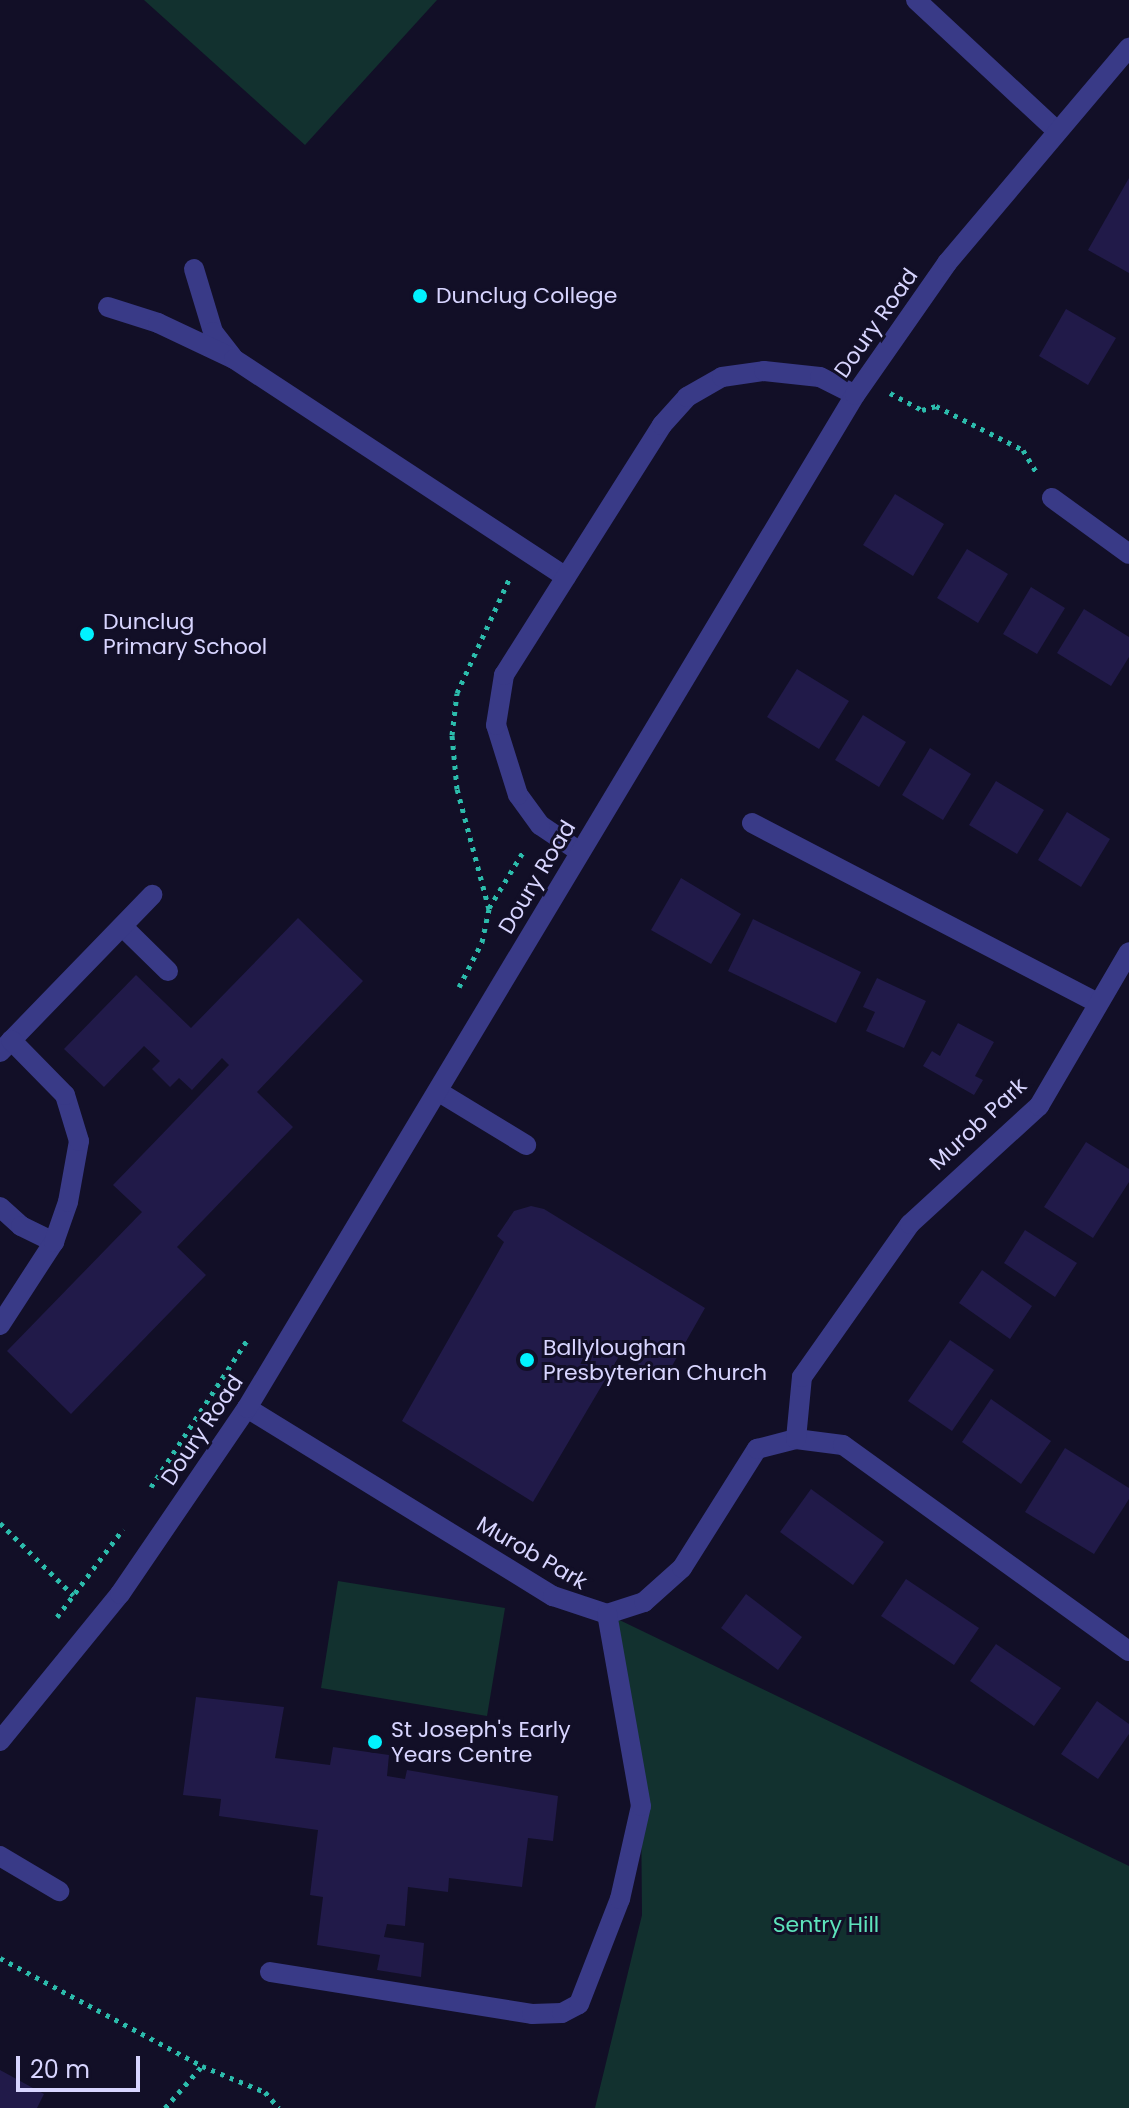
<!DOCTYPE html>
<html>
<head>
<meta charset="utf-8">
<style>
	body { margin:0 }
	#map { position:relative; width:1129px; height:2108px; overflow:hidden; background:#120f27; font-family:Poppins,sans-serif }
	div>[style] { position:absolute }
	.green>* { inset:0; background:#12312f }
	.building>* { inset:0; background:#211a49 }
	.path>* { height:5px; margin-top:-2.5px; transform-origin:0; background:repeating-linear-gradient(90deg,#2cbcac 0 4px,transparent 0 10px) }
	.minor>* { height:20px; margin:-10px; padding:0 10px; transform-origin:10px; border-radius:10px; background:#393a87 }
	.dots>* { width:22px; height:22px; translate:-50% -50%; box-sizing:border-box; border:4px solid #120f27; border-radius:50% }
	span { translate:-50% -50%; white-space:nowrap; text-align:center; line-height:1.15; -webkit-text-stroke:6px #120f27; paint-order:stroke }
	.poi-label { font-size:22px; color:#d8d5ff }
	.left { translate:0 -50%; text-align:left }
	.street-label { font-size:22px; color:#d8d5ff }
	.park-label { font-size:22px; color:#5de3bb }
	.scale { position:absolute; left:16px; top:2056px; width:124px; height:36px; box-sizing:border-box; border:4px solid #d8d5ff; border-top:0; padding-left:10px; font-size:24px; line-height:28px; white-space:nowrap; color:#d8d5ff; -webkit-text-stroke:6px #120f27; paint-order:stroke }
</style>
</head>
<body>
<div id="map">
	<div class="green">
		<i style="clip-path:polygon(144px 0,437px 0,305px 145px)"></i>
		<i style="clip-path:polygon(338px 1581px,505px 1608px,487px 1716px,321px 1688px)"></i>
		<i style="clip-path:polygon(607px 1614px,1129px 1866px,1129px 2108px,595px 2108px,642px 1915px,641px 1806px)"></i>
	</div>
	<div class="building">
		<i style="clip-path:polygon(1129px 178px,1129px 273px,1088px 250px)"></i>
		<i style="clip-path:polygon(1066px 309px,1116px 338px,1088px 385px,1039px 356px)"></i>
		<i style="clip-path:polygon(895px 494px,944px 524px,913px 576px,863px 545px)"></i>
		<i style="clip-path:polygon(967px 549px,1008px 574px,978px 623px,937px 598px)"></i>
		<i style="clip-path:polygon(1031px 587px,1065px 608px,1037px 654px,1003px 634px)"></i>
		<i style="clip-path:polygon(1084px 609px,1129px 637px,1129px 657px,1111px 686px,1057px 653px)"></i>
		<i style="clip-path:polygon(797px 669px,849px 701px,819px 749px,767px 717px)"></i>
		<i style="clip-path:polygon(863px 715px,906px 742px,879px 787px,835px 760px)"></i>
		<i style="clip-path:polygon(930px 748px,971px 774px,943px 820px,902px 795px)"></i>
		<i style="clip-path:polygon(996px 781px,1044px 810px,1017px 854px,969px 825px)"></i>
		<i style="clip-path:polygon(1067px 812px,1110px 839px,1081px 887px,1038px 860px)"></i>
		<i style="clip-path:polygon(681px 878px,741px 914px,711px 964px,651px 930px)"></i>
		<i style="clip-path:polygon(298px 918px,363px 981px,257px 1092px,293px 1127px,177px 1247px,206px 1275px,71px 1414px,7px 1351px,142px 1212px,113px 1185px,229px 1065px,222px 1058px,192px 1090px,179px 1078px,170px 1087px,152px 1069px,160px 1061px,144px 1046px,104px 1087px,64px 1049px,136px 975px,191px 1028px)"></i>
		<i style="clip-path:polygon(753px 919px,861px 972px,836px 1023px,728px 971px)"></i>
		<i style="clip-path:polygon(877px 978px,926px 1001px,904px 1048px,866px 1031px,875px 1012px,863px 1007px)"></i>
		<i style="clip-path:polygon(958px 1023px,994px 1042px,975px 1076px,983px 1080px,974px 1095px,923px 1066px,932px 1051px,940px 1056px)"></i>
		<i style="clip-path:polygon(1086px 1142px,1129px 1169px,1129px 1182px,1093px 1238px,1044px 1207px)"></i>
		<i style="clip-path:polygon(531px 1206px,544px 1209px,705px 1308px,668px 1373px,642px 1367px,621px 1353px,533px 1502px,402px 1421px,504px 1242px,497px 1236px,514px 1211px)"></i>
		<i style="clip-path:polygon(1025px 1230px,1077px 1263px,1055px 1297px,1004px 1263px)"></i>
		<i style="clip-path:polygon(982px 1270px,1032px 1306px,1010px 1339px,959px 1303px)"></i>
		<i style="clip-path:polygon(950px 1340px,994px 1370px,952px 1431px,908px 1401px)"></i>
		<i style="clip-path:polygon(991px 1399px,1051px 1441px,1021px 1484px,962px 1442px)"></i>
		<i style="clip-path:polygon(1065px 1448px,1129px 1488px,1129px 1499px,1094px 1554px,1025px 1512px)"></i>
		<i style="clip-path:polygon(811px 1489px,884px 1542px,853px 1585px,780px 1532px)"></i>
		<i style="clip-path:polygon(906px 1579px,979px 1628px,954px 1665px,881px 1616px)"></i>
		<i style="clip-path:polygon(746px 1594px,802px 1637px,778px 1670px,721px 1628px)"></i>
		<i style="clip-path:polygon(996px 1644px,1061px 1688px,1034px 1726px,970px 1681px)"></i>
		<i style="clip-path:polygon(196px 1697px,284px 1707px,275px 1758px,330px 1765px,333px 1747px,389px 1755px,387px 1776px,405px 1779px,407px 1770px,558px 1796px,553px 1841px,528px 1838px,522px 1887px,449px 1878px,448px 1892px,408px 1887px,405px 1926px,387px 1924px,384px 1937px,424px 1943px,421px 1977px,377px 1970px,380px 1955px,317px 1945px,323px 1897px,310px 1895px,318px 1830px,219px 1816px,221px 1799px,183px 1795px)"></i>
		<i style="clip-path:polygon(1097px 1701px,1129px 1724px,1129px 1734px,1098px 1779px,1061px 1754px)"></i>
		<i style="clip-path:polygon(0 2070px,44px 2094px,37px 2108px,0 2108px)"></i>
	</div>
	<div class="path">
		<i style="left:890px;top:393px;width:36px;rotate:28deg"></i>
		<i style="left:922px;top:410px;width:15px;rotate:-16deg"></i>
		<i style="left:936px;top:406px;width:97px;rotate:26.8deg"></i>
		<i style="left:1023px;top:450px;width:27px;rotate:59deg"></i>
		<i style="left:489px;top:908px;width:66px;rotate:-58.7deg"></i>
		<i style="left:459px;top:987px;width:51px;rotate:-62.9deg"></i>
		<i style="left:482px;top:942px;width:34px;rotate:-78deg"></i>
		<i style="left:489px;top:909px;width:124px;rotate:-104.9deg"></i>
		<i style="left:457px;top:789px;width:54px;rotate:-95.3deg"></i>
		<i style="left:452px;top:735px;width:42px;rotate:-83.2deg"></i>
		<i style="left:457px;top:693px;width:128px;rotate:-65.4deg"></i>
		<i style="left:151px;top:1487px;width:177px;rotate:-56.8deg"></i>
		<i style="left:0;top:1523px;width:103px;rotate:44.6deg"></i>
		<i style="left:57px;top:1617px;width:110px;rotate:-53.1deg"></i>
		<i style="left:0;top:1958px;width:229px;rotate:28.1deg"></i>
		<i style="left:202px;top:2066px;width:68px;rotate:22.4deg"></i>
		<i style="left:265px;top:2092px;width:21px;rotate:49deg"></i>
		<i style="left:165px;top:2108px;width:56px;rotate:-48.6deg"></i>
	</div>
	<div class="minor">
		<i style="left:916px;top:0;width:191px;rotate:42.9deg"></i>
		<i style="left:194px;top:269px;width:66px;rotate:73.2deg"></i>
		<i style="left:213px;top:332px;width:31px;rotate:52deg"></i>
		<i style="left:108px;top:307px;width:52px;rotate:17.7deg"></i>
		<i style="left:158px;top:323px;width:84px;rotate:25.3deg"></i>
		<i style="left:234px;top:359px;width:397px;rotate:33.3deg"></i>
		<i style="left:1052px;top:498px;width:95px;rotate:36deg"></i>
		<i style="left:752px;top:823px;width:390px;rotate:27.5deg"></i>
		<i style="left:580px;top:852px;width:48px;rotate:-146deg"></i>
		<i style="left:540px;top:825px;width:37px;rotate:-126deg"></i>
		<i style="left:518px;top:795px;width:73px;rotate:-107.4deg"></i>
		<i style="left:496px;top:725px;width:51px;rotate:-80.9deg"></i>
		<i style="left:504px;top:675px;width:296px;rotate:-57.7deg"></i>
		<i style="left:662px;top:425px;width:38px;rotate:-48deg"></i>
		<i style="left:687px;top:397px;width:40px;rotate:-29.7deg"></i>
		<i style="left:722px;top:377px;width:42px;rotate:-8.1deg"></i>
		<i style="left:764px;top:371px;width:56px;rotate:6.1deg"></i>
		<i style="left:820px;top:377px;width:39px;rotate:27deg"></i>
		<i style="left:123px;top:927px;width:63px;rotate:44.4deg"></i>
		<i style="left:0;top:1052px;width:219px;rotate:-45.9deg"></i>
		<i style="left:439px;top:1092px;width:102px;rotate:31.3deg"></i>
		<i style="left:0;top:1207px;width:28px;rotate:42deg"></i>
		<i style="left:21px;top:1226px;width:37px;rotate:26deg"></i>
		<i style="left:0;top:1325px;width:99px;rotate:-57deg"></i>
		<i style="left:54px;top:1242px;width:42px;rotate:-70.7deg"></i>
		<i style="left:68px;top:1202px;width:62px;rotate:-79.8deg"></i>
		<i style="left:79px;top:1141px;width:48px;rotate:-106.9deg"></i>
		<i style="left:65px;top:1095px;width:77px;rotate:-134.5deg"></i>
		<i style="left:247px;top:1408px;width:359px;rotate:31.6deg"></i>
		<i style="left:553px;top:1596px;width:57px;rotate:18.4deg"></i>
		<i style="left:607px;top:1614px;width:39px;rotate:-18deg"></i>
		<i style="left:644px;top:1602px;width:51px;rotate:-41.8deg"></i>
		<i style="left:682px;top:1568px;width:141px;rotate:-57.8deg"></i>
		<i style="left:757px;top:1449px;width:40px;rotate:-14.4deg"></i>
		<i style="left:796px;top:1439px;width:47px;rotate:7.3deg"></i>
		<i style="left:843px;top:1445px;width:352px;rotate:35.8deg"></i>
		<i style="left:796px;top:1439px;width:62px;rotate:-84.5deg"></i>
		<i style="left:802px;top:1377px;width:187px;rotate:-54.8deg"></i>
		<i style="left:910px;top:1224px;width:175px;rotate:-42.5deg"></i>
		<i style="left:1039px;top:1106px;width:178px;rotate:-59.7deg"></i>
		<i style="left:0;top:1741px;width:190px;rotate:-50.8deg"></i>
		<i style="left:120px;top:1594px;width:225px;rotate:-55.7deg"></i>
		<i style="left:247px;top:1408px;width:1181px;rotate:-59.03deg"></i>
		<i style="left:855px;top:395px;width:161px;rotate:-55.1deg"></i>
		<i style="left:947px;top:263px;width:282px;rotate:-49.8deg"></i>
		<i style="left:0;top:1856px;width:69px;rotate:30.7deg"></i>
		<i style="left:270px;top:1972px;width:265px;rotate:9.1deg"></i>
		<i style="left:532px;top:2014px;width:30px;rotate:-2deg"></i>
		<i style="left:562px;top:2013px;width:19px;rotate:-28deg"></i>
		<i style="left:579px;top:2004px;width:113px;rotate:-68.7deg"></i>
		<i style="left:620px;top:1899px;width:95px;rotate:-77.3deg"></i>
		<i style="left:641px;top:1806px;width:195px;rotate:-100deg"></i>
	</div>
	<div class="dots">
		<i style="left:420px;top:296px;background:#01f2ff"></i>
		<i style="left:87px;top:634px;background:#01f2ff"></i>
		<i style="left:527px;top:1360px;background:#01f2ff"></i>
		<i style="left:375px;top:1742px;background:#01f2ff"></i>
	</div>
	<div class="poi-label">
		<span class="left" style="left:436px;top:296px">Dunclug College</span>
		<span class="left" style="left:103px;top:634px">Dunclug<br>Primary School</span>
		<span class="left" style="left:543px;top:1360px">Ballyloughan<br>Presbyterian Church</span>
		<span class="left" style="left:391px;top:1742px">St Joseph's Early<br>Years Centre</span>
	</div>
	<div class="street-label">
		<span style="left:876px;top:323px;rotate:-55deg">Doury Road</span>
		<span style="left:537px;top:877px;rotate:-59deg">Doury Road</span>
		<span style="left:978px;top:1124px;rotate:-43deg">Murob Park</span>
		<span style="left:202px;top:1430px;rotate:-56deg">Doury Road</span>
		<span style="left:532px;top:1553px;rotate:30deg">Murob Park</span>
	</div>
	<div class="park-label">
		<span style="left:826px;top:1925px">Sentry Hill</span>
	</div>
	<div class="scale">20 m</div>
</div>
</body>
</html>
